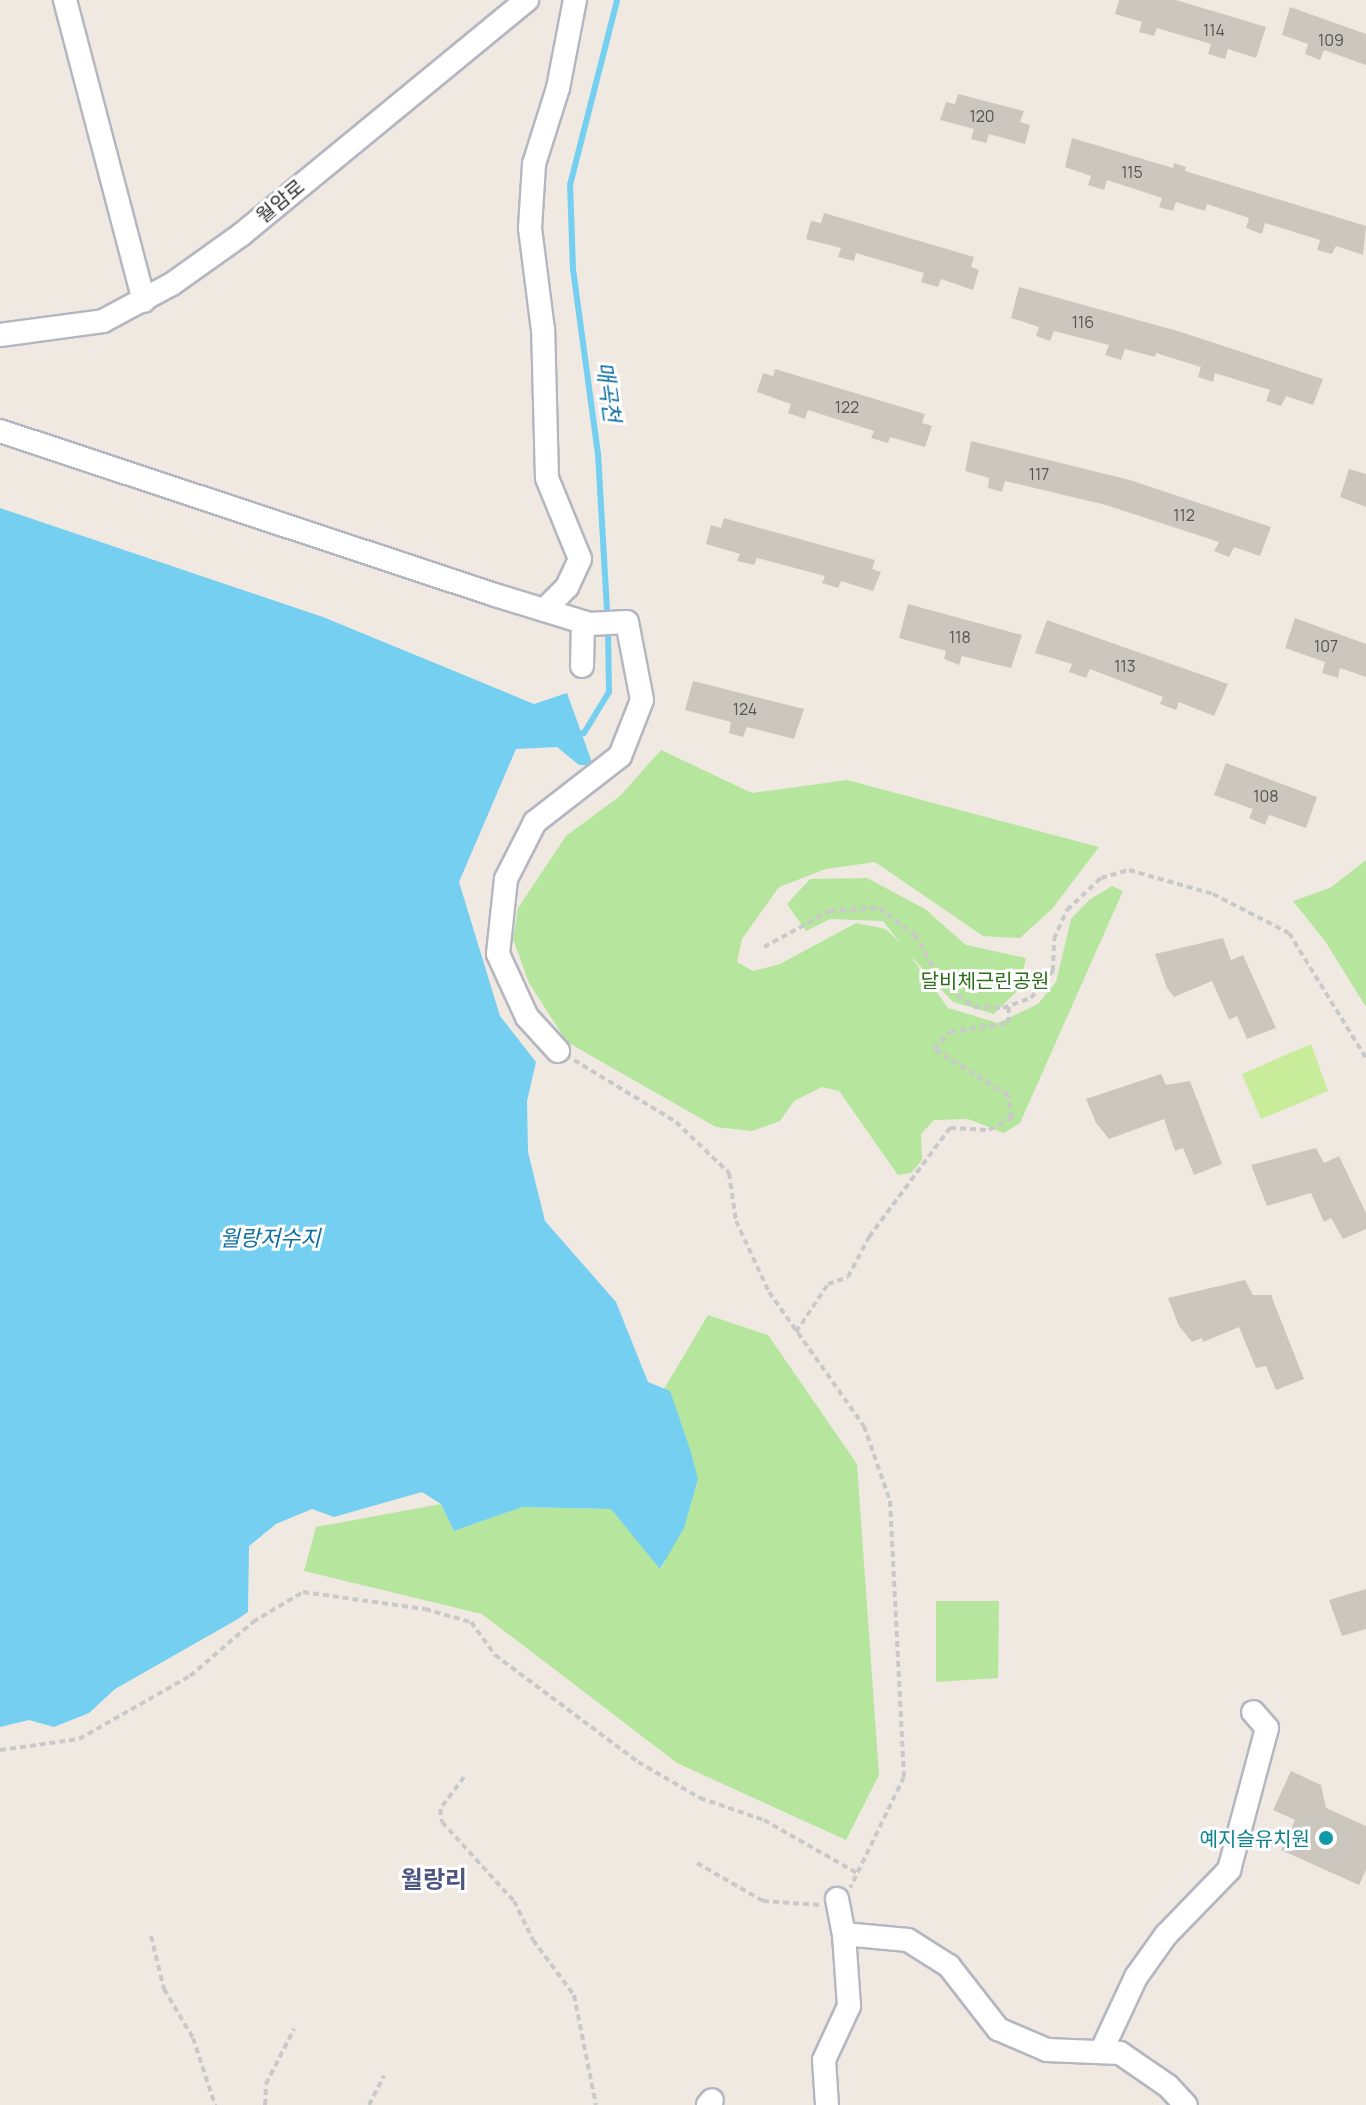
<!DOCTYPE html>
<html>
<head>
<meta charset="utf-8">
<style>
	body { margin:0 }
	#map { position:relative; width:1366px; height:2105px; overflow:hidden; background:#efe9e1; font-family:Manrope,"Noto Sans KR",sans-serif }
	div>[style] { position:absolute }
	.green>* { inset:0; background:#b6e59e }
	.pitch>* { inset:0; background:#c9ec9a }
	.water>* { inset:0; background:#75cff0 }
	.stream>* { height:6px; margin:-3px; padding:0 3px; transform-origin:3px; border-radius:3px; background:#75cff0 }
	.building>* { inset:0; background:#cbc7bf }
	.path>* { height:4px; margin-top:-2px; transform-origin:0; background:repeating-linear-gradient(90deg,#c9c9c9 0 6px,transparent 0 10px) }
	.roads { filter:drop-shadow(2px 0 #b4b7c1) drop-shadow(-2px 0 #b4b7c1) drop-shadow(0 2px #b4b7c1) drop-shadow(0 -2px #b4b7c1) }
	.minor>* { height:22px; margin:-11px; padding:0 11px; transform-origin:11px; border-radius:11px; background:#fff }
	.dots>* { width:22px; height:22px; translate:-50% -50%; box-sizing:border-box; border:4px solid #fff; border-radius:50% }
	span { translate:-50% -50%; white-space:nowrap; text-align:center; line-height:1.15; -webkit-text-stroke:6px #fff; paint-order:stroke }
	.number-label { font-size:16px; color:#555452 }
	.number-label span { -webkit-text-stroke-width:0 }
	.street-label { font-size:20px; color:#2e2e2e }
	.park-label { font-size:20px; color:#2c6e1b }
	.culture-label { font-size:20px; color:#0d838f }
	.right { translate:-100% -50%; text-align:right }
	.water-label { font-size:22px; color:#0d6fa3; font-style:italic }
	.quarter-label { font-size:24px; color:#4d5680; font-weight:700 }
</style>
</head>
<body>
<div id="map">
	<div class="green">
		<i style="clip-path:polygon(661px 750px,752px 793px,847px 780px,1099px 847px,1052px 909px,1020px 938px,983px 936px,875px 862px,826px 869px,779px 887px,742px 939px,737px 962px,753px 971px,780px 964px,856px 923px,886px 929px,901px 944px,883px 921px,830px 919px,806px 931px,787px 904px,810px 879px,867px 878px,925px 909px,966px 945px,1026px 958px,1019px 989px,994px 1014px,953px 1002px,910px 955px,948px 1008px,998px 1023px,1038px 1004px,1056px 982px,1071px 919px,1089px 900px,1112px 886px,1123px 891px,1020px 1123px,1004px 1133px,968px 1119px,934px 1120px,921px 1134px,922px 1160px,911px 1173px,898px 1175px,839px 1091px,822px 1087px,794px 1101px,780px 1121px,752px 1131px,716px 1127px,567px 1042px,529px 983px,513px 939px,518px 908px,566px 836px,620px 796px)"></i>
		<i style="clip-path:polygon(1366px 860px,1366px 1007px,1325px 941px,1293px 901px,1330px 888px)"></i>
		<i style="clip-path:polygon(708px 1315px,768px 1335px,857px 1464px,879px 1775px,846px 1840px,677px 1763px,482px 1614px,304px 1571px,316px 1527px,441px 1504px,454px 1531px,522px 1507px,611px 1509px,661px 1569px,697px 1484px,664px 1389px)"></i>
		<i style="clip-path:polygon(936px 1601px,999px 1601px,998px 1678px,936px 1682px)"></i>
	</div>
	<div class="pitch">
		<i style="clip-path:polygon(1311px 1044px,1328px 1091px,1261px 1119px,1242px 1074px)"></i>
	</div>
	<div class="water">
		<i style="clip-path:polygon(0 508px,323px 617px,534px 704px,567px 693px,593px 765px,579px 765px,557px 747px,516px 749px,459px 882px,500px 1016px,536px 1062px,527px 1101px,528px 1152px,545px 1221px,616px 1302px,648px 1382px,670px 1391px,690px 1449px,698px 1479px,684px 1528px,660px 1569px,611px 1509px,522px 1507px,454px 1531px,441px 1504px,422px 1492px,334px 1517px,312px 1509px,276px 1524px,249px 1546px,248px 1612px,238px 1619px,115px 1689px,89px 1713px,54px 1727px,29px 1720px,0 1727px)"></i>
	</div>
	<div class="stream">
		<i style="left:577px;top:734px;width:7px;rotate:-8deg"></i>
		<i style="left:584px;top:733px;width:48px;rotate:-58.6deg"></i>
		<i style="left:609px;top:692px;width:65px;rotate:-90.9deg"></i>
		<i style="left:608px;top:627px;width:173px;rotate:-93.3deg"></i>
		<i style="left:598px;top:454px;width:187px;rotate:-97.7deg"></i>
		<i style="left:573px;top:269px;width:84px;rotate:-92deg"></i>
		<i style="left:570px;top:185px;width:191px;rotate:-75.7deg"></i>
	</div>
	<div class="building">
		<i style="clip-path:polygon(1119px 0,1176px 0,1266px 27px,1256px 58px,1228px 49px,1225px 59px,1208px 54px,1211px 44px,1157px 28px,1154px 36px,1139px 32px,1142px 22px,1115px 14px)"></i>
		<i style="clip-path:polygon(1290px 7px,1366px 34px,1366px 65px,1324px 50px,1320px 60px,1305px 54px,1308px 44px,1282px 35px)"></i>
		<i style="clip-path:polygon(958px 94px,1024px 111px,1020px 122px,1030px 125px,1025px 144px,989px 134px,986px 143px,971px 139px,974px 129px,940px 120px,946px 102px,955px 104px)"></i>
		<i style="clip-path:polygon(1072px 138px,1173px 168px,1174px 163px,1186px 167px,1185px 171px,1366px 226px,1363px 255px,1336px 246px,1332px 254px,1317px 250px,1320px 240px,1265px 223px,1262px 234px,1246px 228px,1249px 218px,1207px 204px,1205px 211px,1176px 202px,1173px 211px,1159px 207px,1162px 198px,1107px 180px,1104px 190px,1088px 185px,1091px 176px,1065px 167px)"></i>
		<i style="clip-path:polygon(824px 213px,974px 257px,971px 267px,979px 270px,973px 290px,941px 279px,938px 287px,921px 282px,924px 273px,856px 253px,854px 261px,838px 257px,841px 248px,806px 239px,811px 221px,821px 223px)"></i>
		<i style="clip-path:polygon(1019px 287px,1181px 332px,1323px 379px,1313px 405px,1286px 396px,1281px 406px,1266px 401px,1270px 390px,1215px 373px,1213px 382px,1198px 377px,1201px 367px,1156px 353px,1155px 357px,1125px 349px,1121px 360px,1105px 355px,1109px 345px,1054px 331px,1050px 341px,1036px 336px,1039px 327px,1011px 318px)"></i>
		<i style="clip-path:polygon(775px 369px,925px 414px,922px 423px,932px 426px,925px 447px,890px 437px,888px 443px,871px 438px,874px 431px,808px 410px,805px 419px,788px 413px,791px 404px,757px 392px,763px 373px,773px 376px)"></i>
		<i style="clip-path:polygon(971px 441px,1130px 480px,1271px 527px,1260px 556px,1234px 547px,1229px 557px,1214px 551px,1219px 542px,1106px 505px,1005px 481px,1002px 492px,988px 488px,989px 478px,965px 471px)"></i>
		<i style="clip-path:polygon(1349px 469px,1366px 474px,1366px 507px,1340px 497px)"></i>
		<i style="clip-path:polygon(724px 518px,875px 560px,872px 569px,881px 572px,873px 591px,841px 581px,838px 588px,822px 583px,825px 576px,757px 558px,754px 565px,737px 561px,740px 554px,706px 544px,711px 525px,721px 528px)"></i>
		<i style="clip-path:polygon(908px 604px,1022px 635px,1011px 668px,962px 656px,959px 665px,944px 659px,946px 651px,899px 638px)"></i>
		<i style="clip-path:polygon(1295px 618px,1366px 644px,1366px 677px,1340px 668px,1338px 678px,1322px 673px,1325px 662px,1285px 648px)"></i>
		<i style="clip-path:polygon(1047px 620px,1228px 684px,1214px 716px,1179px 702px,1176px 710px,1160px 704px,1163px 697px,1090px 669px,1086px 678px,1069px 672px,1072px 664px,1035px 653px)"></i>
		<i style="clip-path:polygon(693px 681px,804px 709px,794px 739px,747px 727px,743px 737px,729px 733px,731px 722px,685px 710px)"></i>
		<i style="clip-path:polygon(1226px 763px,1317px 797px,1306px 828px,1269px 815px,1265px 825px,1249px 818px,1253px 809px,1214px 795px)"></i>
		<i style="clip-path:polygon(1223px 938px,1231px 960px,1243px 955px,1276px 1028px,1247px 1039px,1237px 1016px,1229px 1020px,1212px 981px,1174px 997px,1167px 988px,1155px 954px)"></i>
		<i style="clip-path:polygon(1161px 1074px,1166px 1085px,1190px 1081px,1222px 1164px,1194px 1175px,1183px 1148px,1175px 1151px,1164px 1119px,1109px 1139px,1096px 1123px,1086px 1099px)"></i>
		<i style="clip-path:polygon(1316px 1148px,1324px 1163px,1339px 1156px,1366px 1213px,1366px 1229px,1343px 1239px,1331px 1218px,1324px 1222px,1311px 1193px,1267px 1206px,1251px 1165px)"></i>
		<i style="clip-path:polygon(1245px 1280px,1253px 1295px,1271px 1295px,1304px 1379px,1276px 1390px,1266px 1366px,1256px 1368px,1239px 1327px,1203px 1342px,1202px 1338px,1192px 1342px,1179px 1326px,1168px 1298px)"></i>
		<i style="clip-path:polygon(1366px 1589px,1366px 1629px,1342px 1636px,1329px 1600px)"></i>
		<i style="clip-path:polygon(1291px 1771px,1321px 1785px,1326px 1808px,1366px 1826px,1366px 1870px,1359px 1885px,1281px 1850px,1295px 1820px,1273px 1810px)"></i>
	</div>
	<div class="path">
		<i style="left:764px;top:947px;width:75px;rotate:-28.6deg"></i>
		<i style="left:830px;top:911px;width:49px;rotate:-3.5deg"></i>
		<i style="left:879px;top:908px;width:45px;rotate:36.9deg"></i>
		<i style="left:915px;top:935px;width:55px;rotate:60.6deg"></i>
		<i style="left:942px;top:983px;width:40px;rotate:37deg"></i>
		<i style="left:974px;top:1007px;width:29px;rotate:2deg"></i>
		<i style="left:1003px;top:1008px;width:30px;rotate:-20deg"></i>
		<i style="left:1031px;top:998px;width:35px;rotate:-51deg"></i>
		<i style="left:1053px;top:971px;width:32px;rotate:-88deg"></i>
		<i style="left:1054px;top:939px;width:32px;rotate:-66deg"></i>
		<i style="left:1067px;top:910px;width:47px;rotate:-43.3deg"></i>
		<i style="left:1101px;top:878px;width:29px;rotate:-16deg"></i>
		<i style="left:1129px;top:870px;width:87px;rotate:15.9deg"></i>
		<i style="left:1213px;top:894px;width:85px;rotate:27.2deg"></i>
		<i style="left:1289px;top:933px;width:147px;rotate:58.4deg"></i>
		<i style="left:574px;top:1060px;width:119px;rotate:31.3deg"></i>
		<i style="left:676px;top:1122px;width:74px;rotate:43.9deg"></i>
		<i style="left:729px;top:1173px;width:49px;rotate:81.7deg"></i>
		<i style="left:736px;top:1221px;width:78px;rotate:65.1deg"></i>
		<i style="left:769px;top:1292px;width:164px;rotate:54.7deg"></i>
		<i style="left:864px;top:1426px;width:79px;rotate:70.9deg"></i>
		<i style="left:890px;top:1501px;width:276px;rotate:87.1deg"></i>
		<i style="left:904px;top:1777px;width:123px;rotate:115.9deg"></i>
		<i style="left:796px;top:1332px;width:58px;rotate:-56.3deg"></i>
		<i style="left:828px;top:1284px;width:21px;rotate:-19deg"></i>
		<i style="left:848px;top:1277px;width:45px;rotate:-62.3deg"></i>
		<i style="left:869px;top:1237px;width:136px;rotate:-53.4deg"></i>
		<i style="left:950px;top:1128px;width:39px;rotate:3deg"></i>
		<i style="left:989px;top:1130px;width:26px;rotate:-28deg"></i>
		<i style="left:1012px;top:1118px;width:23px;rotate:-100deg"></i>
		<i style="left:1008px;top:1095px;width:87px;rotate:-148.1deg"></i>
		<i style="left:934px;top:1049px;width:23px;rotate:-47deg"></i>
		<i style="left:950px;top:1032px;width:59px;rotate:-8.8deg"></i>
		<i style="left:1008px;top:1023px;width:17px;rotate:-87deg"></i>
		<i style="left:0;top:1750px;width:80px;rotate:-7.9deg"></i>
		<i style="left:79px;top:1739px;width:128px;rotate:-29.6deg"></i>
		<i style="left:190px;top:1676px;width:83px;rotate:-40.6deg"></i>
		<i style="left:253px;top:1622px;width:58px;rotate:-31deg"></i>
		<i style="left:303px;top:1592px;width:123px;rotate:7.9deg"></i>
		<i style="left:425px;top:1609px;width:48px;rotate:15.8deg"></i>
		<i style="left:471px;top:1622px;width:41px;rotate:54deg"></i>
		<i style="left:495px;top:1655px;width:179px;rotate:36.8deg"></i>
		<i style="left:638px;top:1762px;width:72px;rotate:30.1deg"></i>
		<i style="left:700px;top:1798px;width:68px;rotate:19deg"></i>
		<i style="left:764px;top:1820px;width:107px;rotate:29.7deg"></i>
		<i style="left:464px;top:1777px;width:40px;rotate:127deg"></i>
		<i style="left:440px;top:1809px;width:13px;rotate:81deg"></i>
		<i style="left:442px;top:1822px;width:107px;rotate:47.7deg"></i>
		<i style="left:514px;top:1901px;width:43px;rotate:64deg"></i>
		<i style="left:533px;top:1940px;width:69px;rotate:53.3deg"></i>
		<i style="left:574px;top:1995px;width:112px;rotate:78.7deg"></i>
		<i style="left:697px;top:1863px;width:76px;rotate:29.9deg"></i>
		<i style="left:763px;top:1901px;width:57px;rotate:4deg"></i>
		<i style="left:151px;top:1936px;width:55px;rotate:76.2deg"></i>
		<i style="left:164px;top:1989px;width:57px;rotate:59.4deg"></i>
		<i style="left:193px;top:2038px;width:71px;rotate:71.8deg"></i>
		<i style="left:265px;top:2105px;width:21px;rotate:-87deg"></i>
		<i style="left:266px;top:2084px;width:62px;rotate:-63deg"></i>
		<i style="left:369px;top:2105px;width:33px;rotate:-63deg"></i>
	</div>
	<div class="roads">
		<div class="minor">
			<i style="left:65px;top:0;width:311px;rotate:75.3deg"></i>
			<i style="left:0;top:335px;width:104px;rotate:-7.7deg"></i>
			<i style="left:103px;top:321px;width:78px;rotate:-28.2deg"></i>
			<i style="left:172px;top:284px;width:86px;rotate:-35.5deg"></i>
			<i style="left:242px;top:234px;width:369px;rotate:-39.4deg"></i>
			<i style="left:0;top:431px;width:521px;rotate:18.33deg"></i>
			<i style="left:495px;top:595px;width:99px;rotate:17deg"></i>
			<i style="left:590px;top:624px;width:37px;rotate:-3deg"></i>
			<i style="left:627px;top:622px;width:79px;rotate:79.1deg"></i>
			<i style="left:642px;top:700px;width:60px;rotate:111.4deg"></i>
			<i style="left:620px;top:756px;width:108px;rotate:142.2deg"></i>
			<i style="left:535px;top:822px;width:64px;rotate:117deg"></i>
			<i style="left:506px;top:879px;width:75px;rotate:96.1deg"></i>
			<i style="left:498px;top:954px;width:69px;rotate:65.3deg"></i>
			<i style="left:527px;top:1017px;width:46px;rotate:47.6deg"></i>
			<i style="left:544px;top:610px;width:33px;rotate:-45deg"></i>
			<i style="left:567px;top:587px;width:31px;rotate:-65deg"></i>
			<i style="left:580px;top:559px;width:87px;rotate:-112.2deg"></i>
			<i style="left:547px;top:478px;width:148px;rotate:-91.5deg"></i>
			<i style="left:543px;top:330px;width:103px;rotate:-97.3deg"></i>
			<i style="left:530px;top:228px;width:64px;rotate:-86.4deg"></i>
			<i style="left:534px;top:164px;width:80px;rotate:-72.5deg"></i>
			<i style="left:558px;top:88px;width:90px;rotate:-79.1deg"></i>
			<i style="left:582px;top:666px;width:44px;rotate:-88.7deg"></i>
			<i style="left:837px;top:1899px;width:36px;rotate:79deg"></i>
			<i style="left:1101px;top:2052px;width:83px;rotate:-65deg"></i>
			<i style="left:1136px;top:1977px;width:52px;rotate:-54.5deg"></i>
			<i style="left:1166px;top:1935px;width:91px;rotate:-45.9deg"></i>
			<i style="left:1229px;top:1870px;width:147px;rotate:-75deg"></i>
			<i style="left:1267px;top:1728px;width:21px;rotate:-131deg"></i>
			<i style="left:708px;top:2105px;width:6px;rotate:-51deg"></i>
			<i style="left:827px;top:2105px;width:45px;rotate:-93.8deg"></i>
			<i style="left:824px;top:2060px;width:60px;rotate:-65.2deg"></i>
			<i style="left:849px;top:2006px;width:72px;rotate:-94deg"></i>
			<i style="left:844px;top:1934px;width:64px;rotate:5.4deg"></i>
			<i style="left:908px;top:1940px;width:49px;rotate:32.4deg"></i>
			<i style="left:949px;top:1966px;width:80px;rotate:52.1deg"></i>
			<i style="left:998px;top:2029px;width:53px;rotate:23.2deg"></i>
			<i style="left:1047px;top:2050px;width:73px;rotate:2.4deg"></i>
			<i style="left:1120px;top:2053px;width:58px;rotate:34.5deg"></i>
			<i style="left:1168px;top:2086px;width:26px;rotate:47deg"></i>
		</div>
	</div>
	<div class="dots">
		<i style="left:1326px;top:1838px;background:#0f9aa8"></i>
	</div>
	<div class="number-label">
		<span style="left:1214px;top:30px">114</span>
		<span style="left:1331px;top:40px">109</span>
		<span style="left:982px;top:116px">120</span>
		<span style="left:1132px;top:172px">115</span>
		<span style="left:1083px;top:322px">116</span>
		<span style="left:847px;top:407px">122</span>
		<span style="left:1039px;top:474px">117</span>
		<span style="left:1184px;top:515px">112</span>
		<span style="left:960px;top:637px">118</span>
		<span style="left:1326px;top:646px">107</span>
		<span style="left:1125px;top:666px">113</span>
		<span style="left:745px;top:709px">124</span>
		<span style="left:1266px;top:796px">108</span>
	</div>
	<div class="street-label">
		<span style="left:280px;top:201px;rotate:-40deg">월암로</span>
	</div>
	<div class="park-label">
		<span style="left:985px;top:980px">달비체근린공원</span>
	</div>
	<div class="culture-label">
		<span class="right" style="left:1310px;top:1838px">예지슬유치원</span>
	</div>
	<div class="water-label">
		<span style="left:608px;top:392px;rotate:82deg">매곡천</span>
		<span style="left:270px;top:1239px">월랑저수지</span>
	</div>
	<div class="quarter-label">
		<span style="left:434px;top:1879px">월랑리</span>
	</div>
</div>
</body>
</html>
